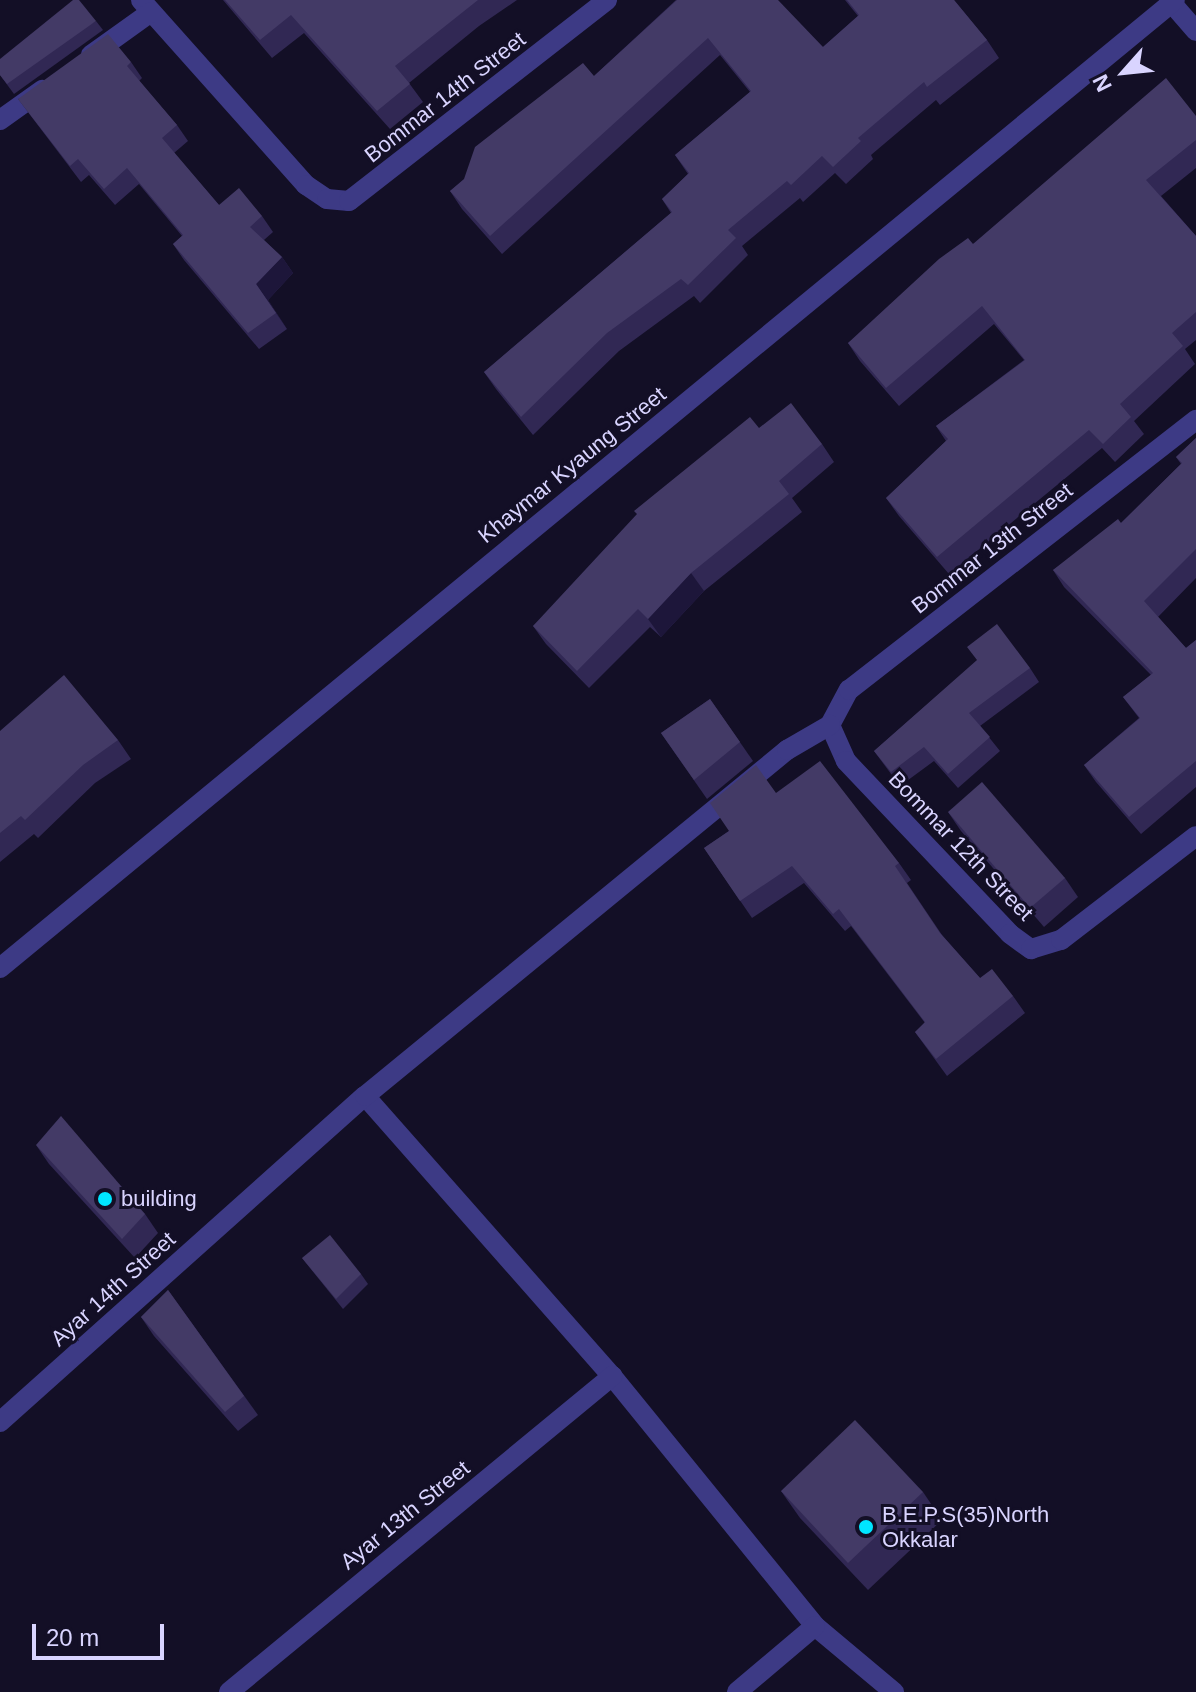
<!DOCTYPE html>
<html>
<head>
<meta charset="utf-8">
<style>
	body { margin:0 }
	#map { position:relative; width:1196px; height:1692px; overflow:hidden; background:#130f26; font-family:Helvetica,sans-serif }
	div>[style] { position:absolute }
	.minor>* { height:20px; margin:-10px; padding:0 10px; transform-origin:10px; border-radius:10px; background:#3d3a85 }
	.wall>* { inset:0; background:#312854 }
	.shaded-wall>* { inset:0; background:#1d163a }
	.building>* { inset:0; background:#433a66 }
	.dots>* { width:22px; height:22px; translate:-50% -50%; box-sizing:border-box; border:4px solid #130f26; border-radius:50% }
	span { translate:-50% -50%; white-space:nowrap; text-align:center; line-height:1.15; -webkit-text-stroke:6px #130f26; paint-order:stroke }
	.street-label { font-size:22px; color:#d9d4ff }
	.poi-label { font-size:22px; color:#d9d4ff }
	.left { translate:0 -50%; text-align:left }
	.north { position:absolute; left:1084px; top:32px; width:80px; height:80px; -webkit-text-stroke:6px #130f26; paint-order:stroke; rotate:243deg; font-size:22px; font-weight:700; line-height:32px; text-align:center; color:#d9d4ff }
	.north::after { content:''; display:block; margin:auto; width:28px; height:36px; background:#d9d4ff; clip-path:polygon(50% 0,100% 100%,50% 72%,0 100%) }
	.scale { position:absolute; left:32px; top:1624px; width:132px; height:36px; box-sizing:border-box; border:4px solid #d9d4ff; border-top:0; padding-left:10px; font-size:24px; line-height:28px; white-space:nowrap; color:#d9d4ff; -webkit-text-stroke:6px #130f26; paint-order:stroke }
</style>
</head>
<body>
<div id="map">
	<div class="minor">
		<i style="left:141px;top:0;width:248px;rotate:48.3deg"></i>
		<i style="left:306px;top:185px;width:25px;rotate:34deg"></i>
		<i style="left:327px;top:199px;width:22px;rotate:5deg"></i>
		<i style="left:349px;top:201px;width:327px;rotate:-37.9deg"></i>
		<i style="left:1169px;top:0;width:41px;rotate:48.9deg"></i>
		<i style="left:91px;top:55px;width:74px;rotate:-35.6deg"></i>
		<i style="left:0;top:120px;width:52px;rotate:-35.5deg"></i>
		<i style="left:830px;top:725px;width:39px;rotate:66deg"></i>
		<i style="left:846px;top:761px;width:238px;rotate:46.5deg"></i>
		<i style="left:1010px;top:934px;width:26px;rotate:36deg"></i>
		<i style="left:1031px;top:949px;width:31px;rotate:-17deg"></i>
		<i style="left:1061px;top:940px;width:170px;rotate:-37.6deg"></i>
		<i style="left:830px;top:725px;width:40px;rotate:-62deg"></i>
		<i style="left:849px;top:690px;width:440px;rotate:-37.9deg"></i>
		<i style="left:0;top:968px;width:1522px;rotate:-39.48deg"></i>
		<i style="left:365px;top:1096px;width:373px;rotate:48.6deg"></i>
		<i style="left:612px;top:1376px;width:322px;rotate:50.9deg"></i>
		<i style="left:815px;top:1626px;width:103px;rotate:39.9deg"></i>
		<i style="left:0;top:1422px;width:489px;rotate:-41.8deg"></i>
		<i style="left:365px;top:1096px;width:546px;rotate:-39.35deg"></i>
		<i style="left:787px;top:750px;width:50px;rotate:-30.2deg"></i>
		<i style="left:229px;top:1692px;width:497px;rotate:-39.5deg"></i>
		<i style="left:737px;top:1692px;width:102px;rotate:-40.2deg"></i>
	</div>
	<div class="wall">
		<i style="clip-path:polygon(223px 0,517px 0,479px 26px,409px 83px,423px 102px,390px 129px,304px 33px,272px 58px)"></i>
		<i style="clip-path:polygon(676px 0,823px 47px,858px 16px,845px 0,954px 0,987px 40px,999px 58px,940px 105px,936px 100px,871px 155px,873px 159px,846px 184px,835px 173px,803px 202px,800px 198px,742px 246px,748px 255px,700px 303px,694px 296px,619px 351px,533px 435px,496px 389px,484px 372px,671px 213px,662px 199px,688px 174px,675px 155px,750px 92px,720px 55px,502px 254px,462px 209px,450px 191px,594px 76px)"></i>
		<i style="clip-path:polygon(96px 21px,103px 30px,14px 94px,0 75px)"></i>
		<i style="clip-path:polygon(131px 62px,142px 78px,139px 81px,177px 125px,188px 141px,174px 153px,219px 205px,262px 216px,273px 232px,264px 240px,282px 257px,293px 273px,268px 300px,287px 329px,259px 349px,184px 260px,173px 244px,182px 236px,139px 184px,115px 205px,89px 175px,81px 182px,18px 99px)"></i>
		<i style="clip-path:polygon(1196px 116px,1196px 168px,1161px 196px,1196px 236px,1196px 340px,1185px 349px,1195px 364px,1134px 421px,1144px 434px,1115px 462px,1102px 448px,949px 574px,899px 516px,886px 498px,946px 441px,936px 426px,1024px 360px,994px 324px,899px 406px,860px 361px,848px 343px,973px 244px)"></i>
		<i style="clip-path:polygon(759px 428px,822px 444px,834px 462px,792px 498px,802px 512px,704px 591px,661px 637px,650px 627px,589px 688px,546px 644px,533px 626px)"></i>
		<i style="clip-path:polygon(1196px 438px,1196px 578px,1158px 617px,1186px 648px,1196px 640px,1196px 787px,1141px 834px,1096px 782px,1084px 765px,1139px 718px,1123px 697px,1151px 675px,1064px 587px,1053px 570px,1121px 523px,1181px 464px,1176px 457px)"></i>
		<i style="clip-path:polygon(977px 661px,1030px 668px,1039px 682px,980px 726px,1000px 751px,958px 788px,934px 761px,900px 786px,874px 751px)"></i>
		<i style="clip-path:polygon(710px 699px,753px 761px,707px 799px,661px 733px)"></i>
		<i style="clip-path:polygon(0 731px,118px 740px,131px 759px,95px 783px,38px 838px,34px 834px,0 862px)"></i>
		<i style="clip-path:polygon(776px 793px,899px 863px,911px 880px,907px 883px,942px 935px,980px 978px,1013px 996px,1025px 1013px,947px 1076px,915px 1032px,925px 1023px,851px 926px,845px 931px,804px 883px,752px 918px,704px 848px,729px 831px)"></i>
		<i style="clip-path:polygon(948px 812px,1065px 878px,1078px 897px,1044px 927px,961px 831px)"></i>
		<i style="clip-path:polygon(36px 1145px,145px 1214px,158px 1233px,135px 1258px,49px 1164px)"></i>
		<i style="clip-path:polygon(302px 1258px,361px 1274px,368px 1284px,343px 1309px)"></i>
		<i style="clip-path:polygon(168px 1290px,258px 1415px,238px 1431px,154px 1336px,141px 1317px)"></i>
		<i style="clip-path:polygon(781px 1491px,923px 1492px,942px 1520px,868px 1590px,800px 1518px)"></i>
	</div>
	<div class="shaded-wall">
		<i style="clip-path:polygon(282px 257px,293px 273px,268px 300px,287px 329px,256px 284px)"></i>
		<i style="clip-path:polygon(691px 573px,704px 591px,661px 637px,648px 619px)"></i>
	</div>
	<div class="building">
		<i style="clip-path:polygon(73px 0,79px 0,96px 21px,7px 84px,0 75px,0 59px)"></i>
		<i style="clip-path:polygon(225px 0,478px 0,395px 66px,410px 84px,377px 111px,291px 15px,260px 40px)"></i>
		<i style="clip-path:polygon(677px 0,778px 0,823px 47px,859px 15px,847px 0,954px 0,987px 40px,927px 87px,924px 82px,858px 138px,861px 141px,833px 167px,822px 156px,791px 185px,787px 181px,728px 230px,736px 238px,688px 285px,681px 279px,607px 333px,521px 417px,484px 372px,672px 212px,662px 199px,689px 173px,675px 155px,751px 91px,708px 38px,490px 236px,450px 191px,464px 179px,475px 147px,583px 63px,594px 76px)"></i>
		<i style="clip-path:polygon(108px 34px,131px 62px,127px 66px,177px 125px,162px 138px,219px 205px,239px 188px,262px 216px,250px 227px,282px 257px,256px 284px,276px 313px,248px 333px,173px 244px,183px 235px,127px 168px,104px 189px,78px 159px,70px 166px,18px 99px)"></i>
		<i style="clip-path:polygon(1166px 78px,1196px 116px,1196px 140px,1146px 180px,1196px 236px,1196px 312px,1172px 333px,1183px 346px,1120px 404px,1131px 417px,1103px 444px,1089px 430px,937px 557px,886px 498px,948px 439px,936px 426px,1025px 360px,982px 306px,886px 388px,848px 343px,939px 259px,968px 238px,973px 244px)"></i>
		<i style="clip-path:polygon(791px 403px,822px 444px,779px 481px,789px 494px,691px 573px,648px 619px,638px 609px,577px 671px,533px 626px,637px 514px,634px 511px,750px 417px,759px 428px)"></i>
		<i style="clip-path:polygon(1196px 438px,1196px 549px,1144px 601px,1186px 648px,1196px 640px,1196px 761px,1129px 817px,1084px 765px,1140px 718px,1123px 697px,1153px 673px,1053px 570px,1118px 519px,1121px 523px,1182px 463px,1176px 457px)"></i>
		<i style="clip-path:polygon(997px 624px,1030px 668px,969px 713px,990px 737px,948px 774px,924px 747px,891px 772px,874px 751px,977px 660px,967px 647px)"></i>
		<i style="clip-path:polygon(64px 675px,118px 740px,83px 765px,25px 820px,21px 816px,0 833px,0 731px)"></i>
		<i style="clip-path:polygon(710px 699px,740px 742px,694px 780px,661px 733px)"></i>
		<i style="clip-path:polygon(820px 761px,899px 863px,895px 866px,940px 933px,980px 978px,992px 969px,1013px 996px,936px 1059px,915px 1032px,925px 1022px,839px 909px,833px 914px,792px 866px,740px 901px,704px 848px,729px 831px,710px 803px,756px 765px,776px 793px)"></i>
		<i style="clip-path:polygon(982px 782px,1065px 878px,1030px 908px,948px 812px)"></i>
		<i style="clip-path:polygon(61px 1116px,145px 1214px,122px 1239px,36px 1145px)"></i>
		<i style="clip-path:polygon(330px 1235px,361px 1274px,336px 1299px,302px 1258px)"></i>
		<i style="clip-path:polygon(168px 1290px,244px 1396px,225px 1412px,141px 1317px)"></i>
		<i style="clip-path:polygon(855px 1420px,923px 1492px,848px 1563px,781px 1491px)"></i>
	</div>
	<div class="dots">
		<i style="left:105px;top:1199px;background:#00e5ff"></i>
		<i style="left:866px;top:1527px;background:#00e5ff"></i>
	</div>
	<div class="street-label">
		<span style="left:445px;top:97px;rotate:-38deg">Bommar 14th Street</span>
		<span style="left:572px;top:465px;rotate:-39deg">Khaymar Kyaung Street</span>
		<span style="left:992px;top:548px;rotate:-38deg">Bommar 13th Street</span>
		<span style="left:961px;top:846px;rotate:46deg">Bommar 12th Street</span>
		<span style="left:113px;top:1289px;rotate:-42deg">Ayar 14th Street</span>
		<span style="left:405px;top:1515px;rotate:-39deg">Ayar 13th Street</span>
	</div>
	<div class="poi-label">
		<span class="left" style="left:121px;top:1199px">building</span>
		<span class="left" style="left:882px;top:1527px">B.E.P.S(35)North<br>Okkalar</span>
	</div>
	<div class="north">N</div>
	<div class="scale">20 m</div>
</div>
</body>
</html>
